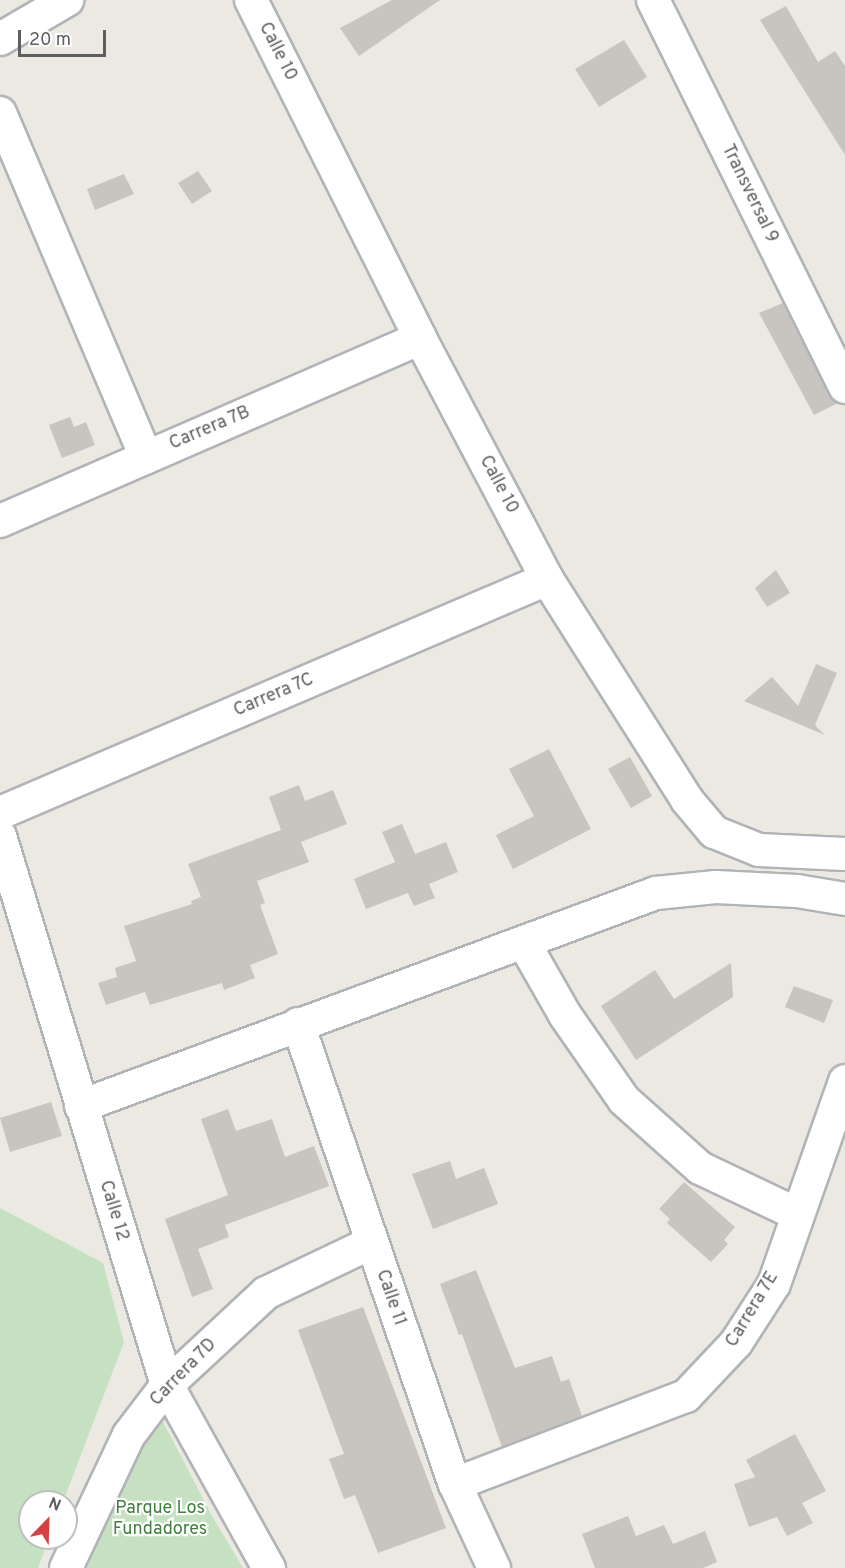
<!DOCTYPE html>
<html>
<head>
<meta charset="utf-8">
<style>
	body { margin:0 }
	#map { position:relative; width:845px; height:1568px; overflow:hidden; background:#ece9e3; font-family:Overpass,sans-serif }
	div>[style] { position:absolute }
	.green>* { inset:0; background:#c5e1c2 }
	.building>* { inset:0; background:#c8c4c0 }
	.roads { filter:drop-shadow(2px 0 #b1b4b7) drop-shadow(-2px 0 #b1b4b7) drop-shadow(0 2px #b1b4b7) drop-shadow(0 -2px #b1b4b7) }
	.street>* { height:32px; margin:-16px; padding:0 16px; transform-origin:16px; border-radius:16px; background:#fff }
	span { translate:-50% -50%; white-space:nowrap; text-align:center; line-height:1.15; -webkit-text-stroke:4.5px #fff; paint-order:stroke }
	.street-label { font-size:18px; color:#5b5f62 }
	.park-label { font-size:18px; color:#417f3e }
	.north { position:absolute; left:18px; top:1490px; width:60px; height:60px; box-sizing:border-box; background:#fff; border:2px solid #bdbfc0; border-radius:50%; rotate:23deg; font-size:16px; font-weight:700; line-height:24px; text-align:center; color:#5b5f62 }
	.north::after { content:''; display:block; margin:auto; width:21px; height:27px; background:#d64042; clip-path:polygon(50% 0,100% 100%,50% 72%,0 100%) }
	.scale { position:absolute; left:18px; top:30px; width:88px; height:27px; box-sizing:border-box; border:3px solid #5b5f62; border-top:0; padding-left:8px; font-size:18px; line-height:21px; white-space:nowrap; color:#5b5f62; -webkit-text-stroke:4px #fff; paint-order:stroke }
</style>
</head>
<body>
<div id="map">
	<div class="green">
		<i style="clip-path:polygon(0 1208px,103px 1263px,124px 1342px,63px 1502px,30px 1502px,30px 1538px,49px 1538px,38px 1568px,0 1568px)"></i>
		<i style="clip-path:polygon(161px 1418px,212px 1516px,243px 1568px,87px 1568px,138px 1449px)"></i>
	</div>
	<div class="building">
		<i style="clip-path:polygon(392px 0,440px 0,359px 56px,340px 28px)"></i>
		<i style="clip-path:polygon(786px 6px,818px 62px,835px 51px,845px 66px,845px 155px,760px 20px)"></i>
		<i style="clip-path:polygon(624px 40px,647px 77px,599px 107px,575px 69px)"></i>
		<i style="clip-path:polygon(198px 171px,212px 191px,192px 204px,178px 183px)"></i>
		<i style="clip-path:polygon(124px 174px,134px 194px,95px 210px,87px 189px)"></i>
		<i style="clip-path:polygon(783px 303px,829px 395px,838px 403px,814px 415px,759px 313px)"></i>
		<i style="clip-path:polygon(70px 417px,74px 427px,86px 422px,95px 445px,62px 458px,49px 425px)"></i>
		<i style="clip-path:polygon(776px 570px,790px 593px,767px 607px,755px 588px)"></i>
		<i style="clip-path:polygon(816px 664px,837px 673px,815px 725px,825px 735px,744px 701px,772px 677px,798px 706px)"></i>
		<i style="clip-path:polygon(549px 749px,591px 829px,513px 869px,496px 835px,534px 816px,509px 769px)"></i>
		<i style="clip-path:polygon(630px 757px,652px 796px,631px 808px,608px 769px)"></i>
		<i style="clip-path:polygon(299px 785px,305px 801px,333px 790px,347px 824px,301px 842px,309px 862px,257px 881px,265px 903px,260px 905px,278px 954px,250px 965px,255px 978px,224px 990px,222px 983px,150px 1005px,145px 992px,106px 1005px,98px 983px,117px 977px,115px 968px,136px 961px,124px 926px,192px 904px,191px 901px,201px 897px,188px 864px,281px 830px,269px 797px)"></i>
		<i style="clip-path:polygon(402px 824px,415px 854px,446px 842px,458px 872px,429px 884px,435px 898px,414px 906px,408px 893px,366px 909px,354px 879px,395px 862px,382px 832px)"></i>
		<i style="clip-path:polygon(731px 963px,733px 997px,636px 1060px,601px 1006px,655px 970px,674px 999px)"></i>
		<i style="clip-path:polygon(794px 986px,833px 1000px,824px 1023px,785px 1007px)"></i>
		<i style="clip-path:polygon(51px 1102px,62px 1136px,10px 1152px,0 1118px)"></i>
		<i style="clip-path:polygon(228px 1109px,236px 1131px,272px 1119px,285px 1157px,314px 1146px,329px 1186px,225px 1225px,229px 1237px,198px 1249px,213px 1289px,192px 1297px,165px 1219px,228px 1195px,201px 1119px)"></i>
		<i style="clip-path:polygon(450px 1161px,456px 1179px,484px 1168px,498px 1204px,433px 1229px,412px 1174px)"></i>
		<i style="clip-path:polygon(684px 1182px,735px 1227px,724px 1240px,728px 1244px,711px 1262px,667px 1223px,670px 1219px,659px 1209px)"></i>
		<i style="clip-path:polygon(476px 1270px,515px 1368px,552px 1356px,561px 1382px,569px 1379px,582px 1416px,502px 1447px,462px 1334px,459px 1335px,440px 1284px)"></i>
		<i style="clip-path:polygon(363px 1307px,446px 1528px,378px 1553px,355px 1495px,344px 1499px,329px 1459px,344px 1454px,298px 1330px)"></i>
		<i style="clip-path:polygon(795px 1434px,826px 1491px,802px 1503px,813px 1523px,787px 1536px,777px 1517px,749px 1527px,734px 1484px,755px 1477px,746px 1460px)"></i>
		<i style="clip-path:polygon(628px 1516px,636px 1536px,664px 1525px,673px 1544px,705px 1531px,717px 1562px,703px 1568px,595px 1568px,582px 1534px)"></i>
	</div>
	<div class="roads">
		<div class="street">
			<i style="left:251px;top:0;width:378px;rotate:63.4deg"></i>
			<i style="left:420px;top:338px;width:272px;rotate:62.2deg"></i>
			<i style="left:547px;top:579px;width:262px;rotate:57.6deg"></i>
			<i style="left:687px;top:800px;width:42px;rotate:49.8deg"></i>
			<i style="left:714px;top:832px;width:48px;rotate:21.8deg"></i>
			<i style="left:759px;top:850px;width:86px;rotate:2.7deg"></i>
			<i style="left:653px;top:0;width:432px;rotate:63.6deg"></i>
			<i style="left:0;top:39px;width:78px;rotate:-30.2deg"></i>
			<i style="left:0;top:113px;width:374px;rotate:67deg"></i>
			<i style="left:0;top:521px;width:458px;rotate:-23.5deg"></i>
			<i style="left:0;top:813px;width:595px;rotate:-23.16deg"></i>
			<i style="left:0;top:836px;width:574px;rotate:73.08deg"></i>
			<i style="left:167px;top:1385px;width:210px;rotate:60.9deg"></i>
			<i style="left:524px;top:943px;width:83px;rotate:60.3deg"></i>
			<i style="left:565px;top:1015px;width:103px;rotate:55.2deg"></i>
			<i style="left:624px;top:1100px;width:102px;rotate:41.8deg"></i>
			<i style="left:700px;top:1168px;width:107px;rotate:25.4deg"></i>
			<i style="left:298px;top:1024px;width:486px;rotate:71.2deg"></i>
			<i style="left:455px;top:1484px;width:93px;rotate:65.1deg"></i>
			<i style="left:81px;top:1106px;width:613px;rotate:-20.33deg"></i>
			<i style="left:656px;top:893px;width:60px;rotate:-5.7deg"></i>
			<i style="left:716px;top:887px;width:81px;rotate:2.8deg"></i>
			<i style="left:797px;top:891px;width:49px;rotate:9.5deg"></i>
			<i style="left:455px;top:1484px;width:247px;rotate:-20.9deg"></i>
			<i style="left:686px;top:1396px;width:73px;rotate:-46.7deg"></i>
			<i style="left:736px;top:1343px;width:70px;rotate:-57.2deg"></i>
			<i style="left:774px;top:1284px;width:215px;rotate:-70.7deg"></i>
			<i style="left:66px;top:1568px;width:147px;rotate:-64.7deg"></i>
			<i style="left:129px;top:1435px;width:63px;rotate:-52.8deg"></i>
			<i style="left:167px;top:1385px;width:135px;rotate:-42.9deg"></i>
			<i style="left:266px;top:1293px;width:116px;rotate:-25.5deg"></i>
		</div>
	</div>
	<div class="street-label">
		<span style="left:277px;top:52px;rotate:63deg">Calle 10</span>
		<span style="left:749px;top:194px;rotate:64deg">Transversal 9</span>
		<span style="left:210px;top:429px;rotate:-23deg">Carrera 7B</span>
		<span style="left:498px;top:485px;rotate:62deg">Calle 10</span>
		<span style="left:274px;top:696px;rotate:-23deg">Carrera 7C</span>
		<span style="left:113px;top:1211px;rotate:73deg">Calle 12</span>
		<span style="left:390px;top:1298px;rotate:71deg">Calle 11</span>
		<span style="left:753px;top:1310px;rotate:-59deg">Carrera 7E</span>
		<span style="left:184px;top:1373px;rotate:-46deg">Carrera 7D</span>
	</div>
	<div class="park-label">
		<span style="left:160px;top:1520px">Parque Los<br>Fundadores</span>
	</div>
	<div class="north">N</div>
	<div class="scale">20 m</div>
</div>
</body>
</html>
